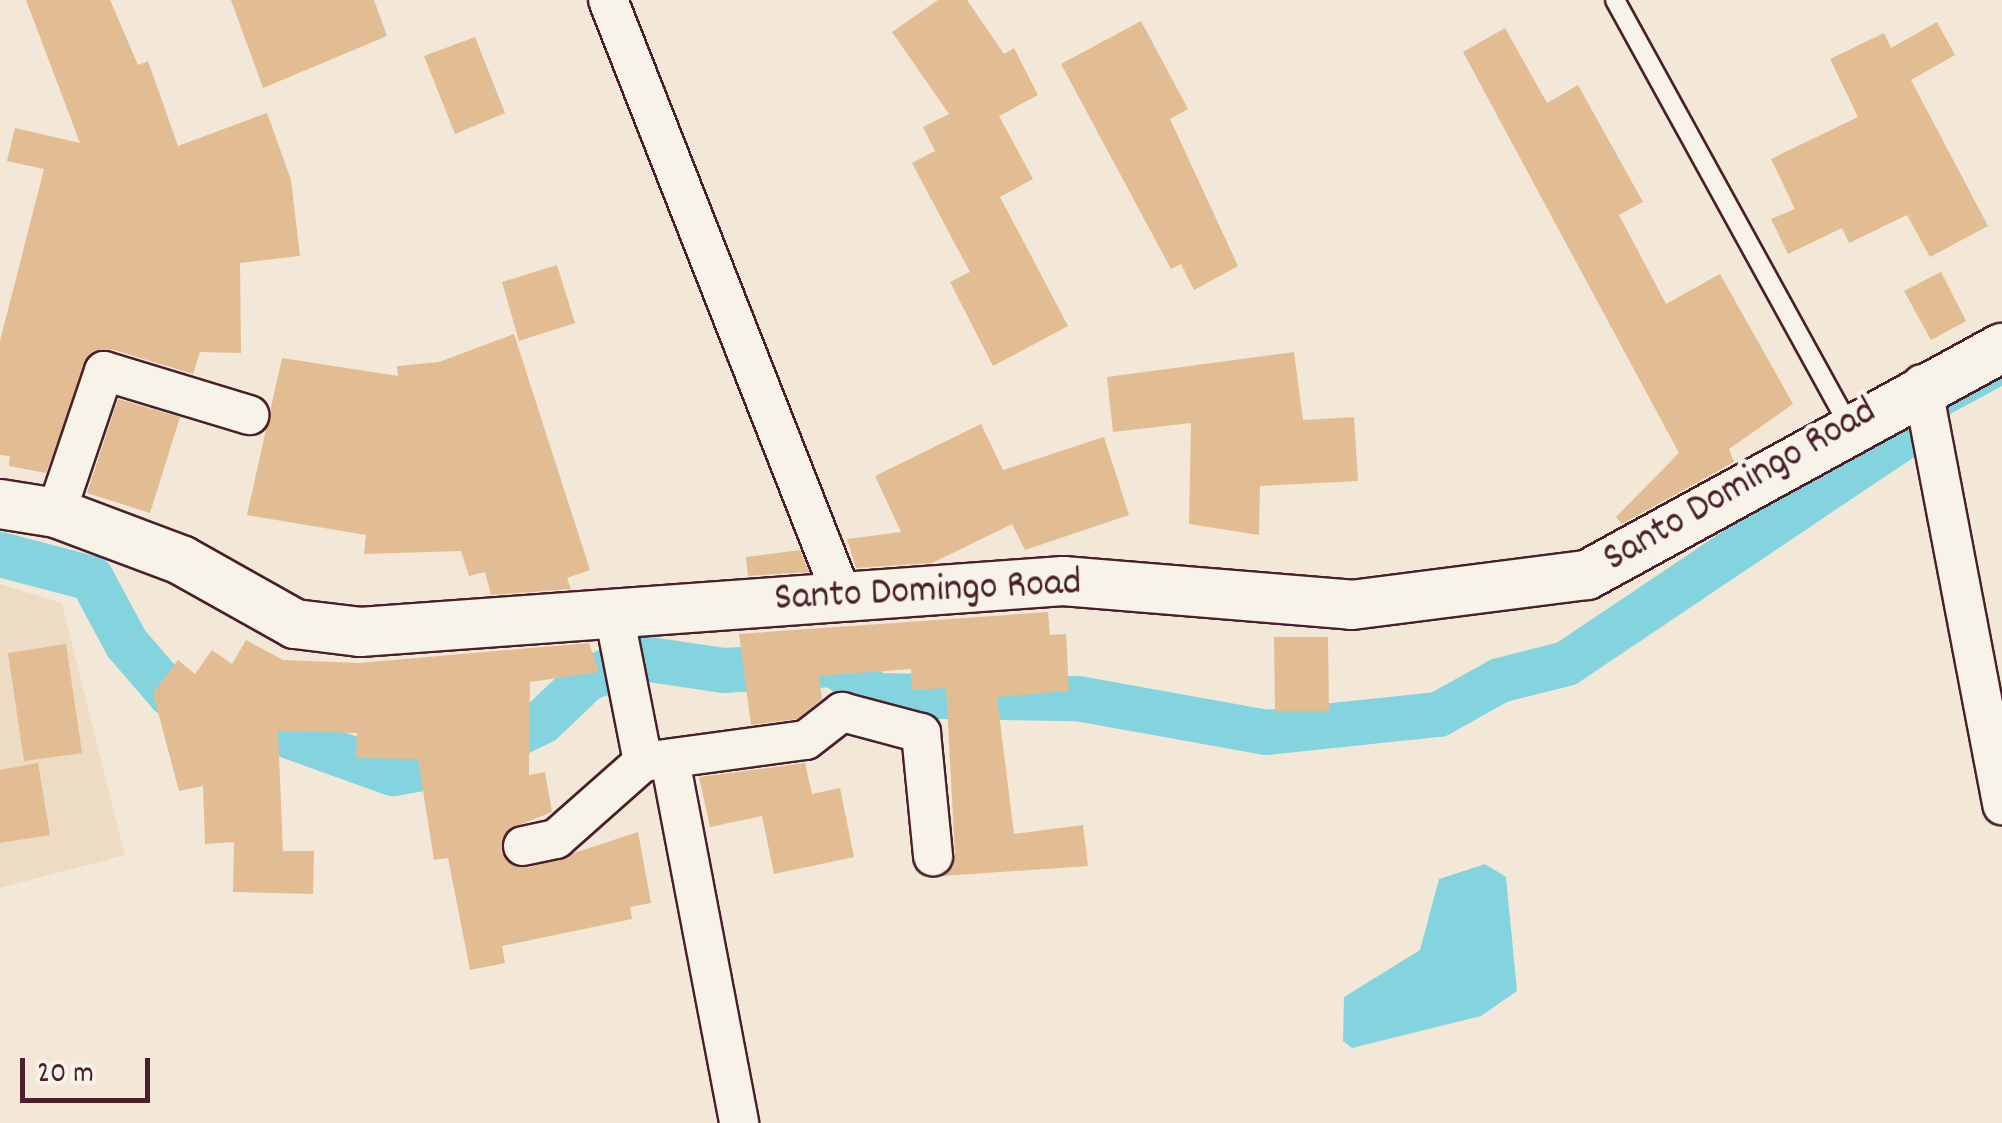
<!DOCTYPE html>
<html>
<head>
<meta charset="utf-8">
<style>
	body { margin:0 }
	#map { position:relative; width:2002px; height:1123px; overflow:hidden; background:#f3e8d7; font-family:Dekko,sans-serif }
	div>[style] { position:absolute }
	.built>* { inset:0; background:#eedbc3 }
	.water>* { inset:0; background:#83d4de }
	.stream>* { height:12px; margin:-6px; padding:0 6px; transform-origin:6px; border-radius:6px; background:#83d4de }
	.canal>* { height:45px; margin:-22.5px; padding:0 22.5px; transform-origin:22.5px; border-radius:22.5px; background:#83d4de }
	.building>* { inset:0; background:#e2bc93 }
	.roads { filter:drop-shadow(2px 0 #4a1f2b) drop-shadow(-2px 0 #4a1f2b) drop-shadow(0 2px #4a1f2b) drop-shadow(0 -2px #4a1f2b) }
	.service>* { height:18px; margin:-9px; padding:0 9px; transform-origin:9px; border-radius:9px; background:#f7f3e8 }
	.minor>* { height:38px; margin:-19px; padding:0 19px; transform-origin:19px; border-radius:19px; background:#f7f3e8 }
	.tertiary>* { height:48px; margin:-24px; padding:0 24px; transform-origin:24px; border-radius:24px; background:#f7f3e8 }
	span { translate:-50% -50%; white-space:nowrap; text-align:center; line-height:1.15; -webkit-text-stroke:9px #f7f3e8; paint-order:stroke }
	.street-label { font-size:40px; color:#4a1f2b }
	.scale { position:absolute; left:20px; top:1058px; width:130px; height:45px; box-sizing:border-box; border:5px solid #4a1f2b; border-top:0; padding-left:12px; font-size:30px; line-height:35px; white-space:nowrap; color:#4a1f2b; -webkit-text-stroke:8px #f7f3e8; paint-order:stroke }
</style>
</head>
<body>
<div id="map">
	<div class="built">
		<i style="clip-path:polygon(0 584px,62px 603px,125px 855px,0 888px)"></i>
	</div>
	<div class="water">
		<i style="clip-path:polygon(1485px 864px,1506px 877px,1517px 991px,1481px 1016px,1352px 1048px,1343px 1041px,1344px 997px,1420px 950px,1439px 879px)"></i>
	</div>
	<div class="stream">
		<i style="left:1945px;top:410px;width:65px;rotate:-28.5deg"></i>
	</div>
	<div class="canal">
		<i style="left:0;top:554px;width:94px;rotate:14.8deg"></i>
		<i style="left:91px;top:578px;width:74px;rotate:61.7deg"></i>
		<i style="left:126px;top:643px;width:66px;rotate:49.3deg"></i>
		<i style="left:169px;top:693px;width:238px;rotate:19.7deg"></i>
		<i style="left:393px;top:773px;width:69px;rotate:-10deg"></i>
		<i style="left:461px;top:761px;width:90px;rotate:-26.3deg"></i>
		<i style="left:542px;top:721px;width:62px;rotate:-43.7deg"></i>
		<i style="left:587px;top:678px;width:59px;rotate:-20deg"></i>
		<i style="left:642px;top:658px;width:82px;rotate:8.4deg"></i>
		<i style="left:723px;top:670px;width:111px;rotate:-3.1deg"></i>
		<i style="left:834px;top:664px;width:51px;rotate:37.1deg"></i>
		<i style="left:875px;top:695px;width:202px;rotate:0.9deg"></i>
		<i style="left:1077px;top:698px;width:192px;rotate:10.2deg"></i>
		<i style="left:1266px;top:732px;width:173px;rotate:-6deg"></i>
		<i style="left:1438px;top:714px;width:70px;rotate:-29.1deg"></i>
		<i style="left:1499px;top:680px;width:69px;rotate:-14.2deg"></i>
		<i style="left:1566px;top:663px;width:425px;rotate:-33.9deg"></i>
	</div>
	<div class="building">
		<i style="clip-path:polygon(26px 0,110px 0,138px 65px,148px 61px,178px 146px,267px 113px,291px 180px,300px 256px,240px 263px,241px 353px,200px 352px,193px 374px,111px 349px,90px 354px,46px 473px,9px 466px,10px 456px,0 455px,0 341px,44px 169px,7px 161px,15px 128px,80px 143px)"></i>
		<i style="clip-path:polygon(231px 0,374px 0,387px 36px,263px 88px)"></i>
		<i style="clip-path:polygon(938px 0,967px 0,1004px 54px,1014px 48px,1038px 95px,999px 116px,1033px 179px,1000px 197px,1068px 326px,993px 366px,950px 282px,970px 272px,912px 163px,935px 151px,923px 127px,949px 114px,892px 32px)"></i>
		<i style="clip-path:polygon(1141px 21px,1188px 109px,1170px 119px,1238px 266px,1194px 290px,1181px 264px,1171px 269px,1061px 64px)"></i>
		<i style="clip-path:polygon(1937px 22px,1955px 55px,1911px 80px,1988px 226px,1930px 257px,1907px 215px,1849px 243px,1842px 228px,1788px 254px,1771px 219px,1795px 209px,1771px 159px,1858px 117px,1830px 59px,1884px 33px,1891px 48px)"></i>
		<i style="clip-path:polygon(1505px 28px,1547px 103px,1578px 85px,1643px 202px,1619px 215px,1666px 304px,1720px 274px,1793px 404px,1729px 449px,1734px 462px,1622px 524px,1616px 517px,1679px 453px,1463px 52px)"></i>
		<i style="clip-path:polygon(475px 37px,505px 113px,455px 134px,424px 56px)"></i>
		<i style="clip-path:polygon(557px 265px,575px 323px,519px 341px,502px 282px)"></i>
		<i style="clip-path:polygon(1941px 272px,1966px 321px,1931px 340px,1904px 291px)"></i>
		<i style="clip-path:polygon(514px 334px,590px 570px,567px 578px,571px 589px,491px 595px,485px 572px,469px 576px,461px 551px,364px 554px,366px 535px,247px 515px,282px 358px,398px 376px,397px 366px,439px 362px)"></i>
		<i style="clip-path:polygon(1294px 352px,1303px 420px,1354px 417px,1358px 481px,1260px 486px,1259px 535px,1189px 524px,1191px 423px,1113px 432px,1107px 377px)"></i>
		<i style="clip-path:polygon(118px 399px,180px 417px,150px 513px,87px 493px)"></i>
		<i style="clip-path:polygon(981px 424px,1003px 470px,1104px 437px,1129px 515px,1025px 550px,1012px 524px,932px 563px,856px 568px,847px 539px,901px 532px,875px 476px)"></i>
		<i style="clip-path:polygon(800px 550px,809px 572px,748px 576px,746px 557px)"></i>
		<i style="clip-path:polygon(1048px 612px,1050px 635px,1066px 634px,1069px 691px,997px 697px,1014px 834px,1083px 825px,1088px 866px,942px 876px,955px 854px,946px 688px,912px 690px,911px 669px,819px 676px,822px 699px,797px 719px,751px 725px,739px 634px)"></i>
		<i style="clip-path:polygon(1274px 637px,1328px 637px,1329px 711px,1275px 711px)"></i>
		<i style="clip-path:polygon(246px 640px,283px 660px,359px 663px,589px 643px,599px 672px,530px 682px,529px 775px,545px 772px,552px 812px,509px 829px,501px 852px,528px 868px,638px 832px,651px 903px,630px 907px,632px 919px,502px 946px,505px 963px,470px 970px,448px 858px,434px 860px,418px 759px,356px 758px,357px 733px,278px 731px,283px 851px,314px 851px,313px 894px,233px 892px,234px 842px,205px 844px,203px 786px,179px 791px,153px 693px,178px 660px,195px 674px,212px 650px,232px 664px)"></i>
		<i style="clip-path:polygon(66px 644px,82px 753px,24px 761px,8px 653px)"></i>
		<i style="clip-path:polygon(38px 763px,50px 835px,0 843px,0 770px)"></i>
		<i style="clip-path:polygon(805px 763px,812px 794px,840px 788px,854px 857px,774px 874px,762px 816px,710px 827px,699px 777px)"></i>
	</div>
	<div class="roads">
		<div class="service">
			<i style="left:1615px;top:0;width:486px;rotate:61.2deg"></i>
		</div>
		<div class="minor">
			<i style="left:608px;top:0;width:637px;rotate:68.55deg"></i>
			<i style="left:1922px;top:384px;width:429px;rotate:79.2deg"></i>
			<i style="left:56px;top:513px;width:150px;rotate:-71.3deg"></i>
			<i style="left:104px;top:371px;width:152px;rotate:16.9deg"></i>
			<i style="left:614px;top:614px;width:151px;rotate:78.9deg"></i>
			<i style="left:643px;top:762px;width:164px;rotate:-7.7deg"></i>
			<i style="left:806px;top:740px;width:46px;rotate:-37.9deg"></i>
			<i style="left:842px;top:712px;width:82px;rotate:14.9deg"></i>
			<i style="left:921px;top:733px;width:124px;rotate:84.4deg"></i>
			<i style="left:670px;top:760px;width:369px;rotate:79.2deg"></i>
			<i style="left:523px;top:846px;width:34px;rotate:-12deg"></i>
			<i style="left:556px;top:839px;width:116px;rotate:-41.5deg"></i>
		</div>
		<div class="tertiary">
			<i style="left:0;top:504px;width:57px;rotate:9.1deg"></i>
			<i style="left:56px;top:513px;width:134px;rotate:20.6deg"></i>
			<i style="left:181px;top:560px;width:131px;rotate:29.3deg"></i>
			<i style="left:295px;top:624px;width:65px;rotate:7deg"></i>
			<i style="left:360px;top:632px;width:705px;rotate:-4.15deg"></i>
			<i style="left:1063px;top:581px;width:290px;rotate:4.7deg"></i>
			<i style="left:1352px;top:605px;width:237px;rotate:-7.3deg"></i>
			<i style="left:1587px;top:575px;width:473px;rotate:-28.7deg"></i>
		</div>
	</div>
	<div class="street-label">
		<span style="left:1741px;top:487px;rotate:-30deg">Santo Domingo Road</span>
		<span style="left:928px;top:593px;rotate:-3deg">Santo Domingo Road</span>
	</div>
	<div class="scale">20 m</div>
</div>
</body>
</html>
